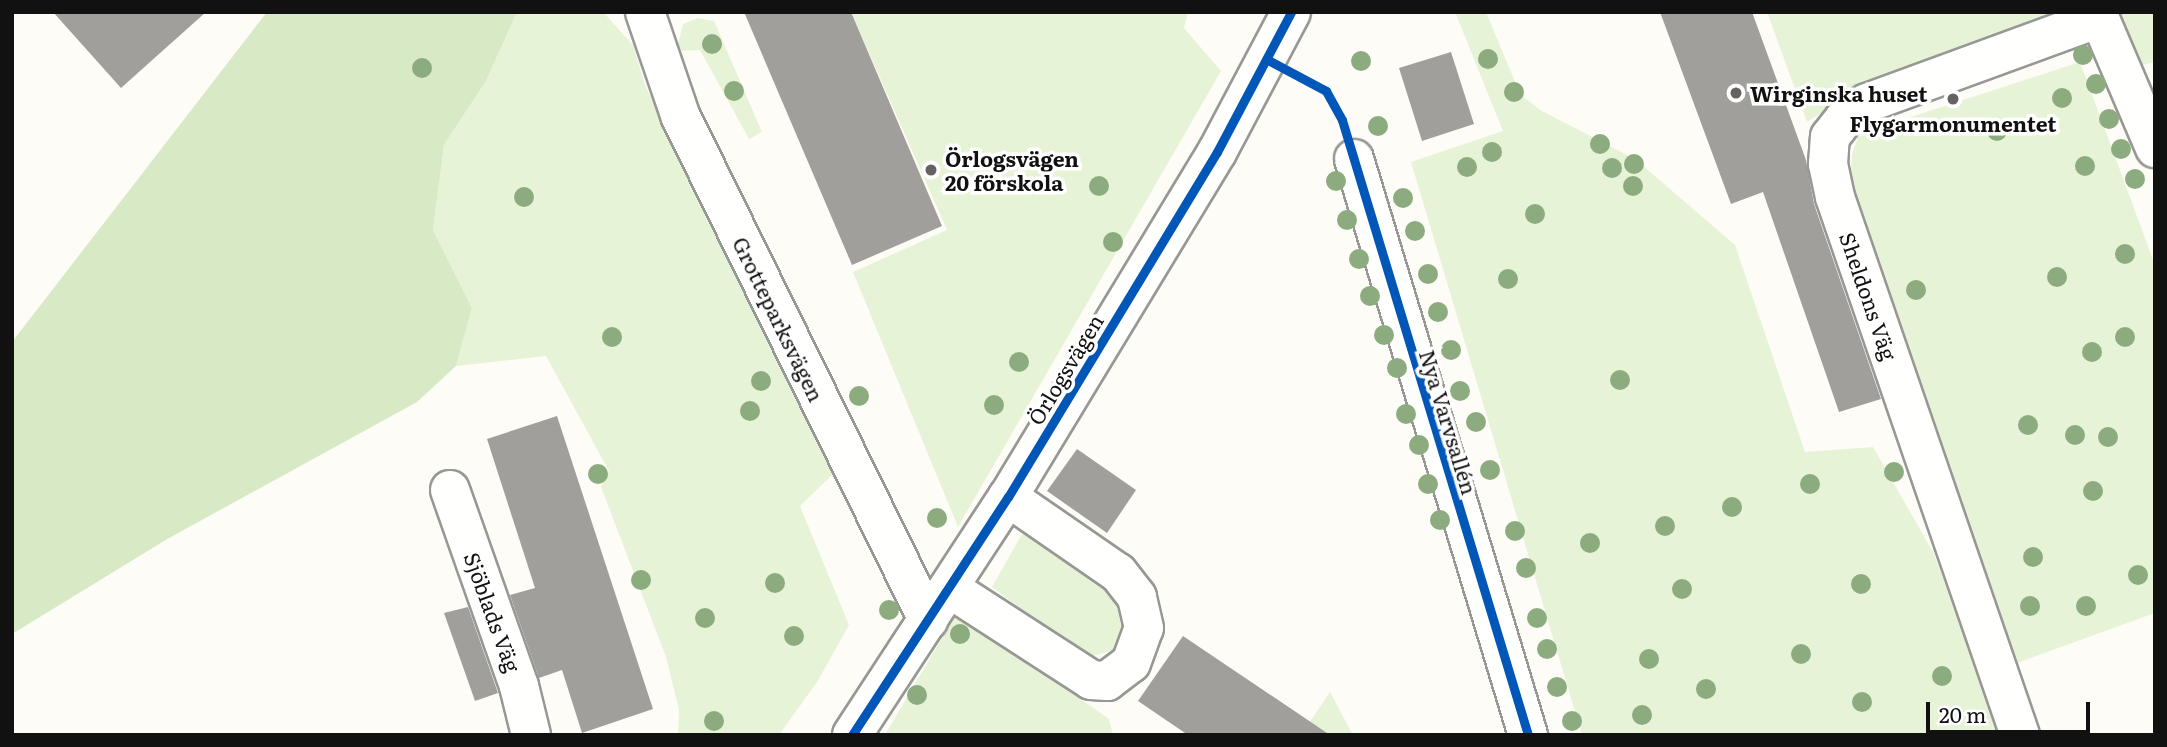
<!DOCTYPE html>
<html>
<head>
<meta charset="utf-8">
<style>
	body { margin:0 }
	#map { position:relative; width:2167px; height:747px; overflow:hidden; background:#fdfcf7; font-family:Literata,serif }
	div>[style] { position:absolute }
	.green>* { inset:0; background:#e7f3d7 }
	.forest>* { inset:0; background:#d8eac5 }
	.building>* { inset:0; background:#a19f9c }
	.roads { filter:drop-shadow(2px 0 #979795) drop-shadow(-2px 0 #979795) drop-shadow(0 2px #979795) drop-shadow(0 -2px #979795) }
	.minor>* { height:38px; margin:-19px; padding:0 19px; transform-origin:19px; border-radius:19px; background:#fffffe }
	.cycleway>* { height:9px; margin:-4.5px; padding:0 4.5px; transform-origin:4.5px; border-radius:4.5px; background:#0057b8 }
	.trees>* { width:20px; height:20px; margin:-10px; border-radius:50%; background:#8cac80 }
	.dots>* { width:19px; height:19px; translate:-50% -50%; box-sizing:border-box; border:4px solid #fff; border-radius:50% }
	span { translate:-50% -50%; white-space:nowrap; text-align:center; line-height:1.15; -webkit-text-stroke:7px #fff; paint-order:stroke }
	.poi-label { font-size:21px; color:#111; font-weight:700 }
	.left { translate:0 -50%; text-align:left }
	.street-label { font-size:21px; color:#111 }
	.frame { position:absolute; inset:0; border:14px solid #111; pointer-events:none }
	.scale { position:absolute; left:1926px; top:702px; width:164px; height:32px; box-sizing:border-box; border:4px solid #111; border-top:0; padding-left:9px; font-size:21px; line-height:24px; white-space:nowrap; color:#111; -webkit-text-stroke:5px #fff; paint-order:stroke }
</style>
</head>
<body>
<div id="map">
	<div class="green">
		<i style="clip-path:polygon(517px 12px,603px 12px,633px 45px,645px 85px,833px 474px,800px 506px,849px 625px,817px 682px,779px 735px,678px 735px,679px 710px,666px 657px,601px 487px,609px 471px,546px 356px,456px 366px,472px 308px,433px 230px,444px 145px,486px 81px)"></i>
		<i style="clip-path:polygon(851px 12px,1188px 12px,1184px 28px,1221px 71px,958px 527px,853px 272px,947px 230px)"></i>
		<i style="clip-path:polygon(1455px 12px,1486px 12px,1520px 94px,1540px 110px,1635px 159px,1735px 245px,1805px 452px,1873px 447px,1934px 554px,2000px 735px,1582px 735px,1411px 162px,1503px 131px)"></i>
		<i style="clip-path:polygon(1767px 12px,2056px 12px,2048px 24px,1860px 89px,1807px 122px)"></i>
		<i style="clip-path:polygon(2118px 12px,2155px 12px,2155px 62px,2139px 66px)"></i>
		<i style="clip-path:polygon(698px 18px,714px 21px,762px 132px,749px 139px,700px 50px,682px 51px,678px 44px,683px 24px)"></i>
		<i style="clip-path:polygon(2080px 62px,2155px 265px,2155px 613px,2017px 663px,1850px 186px,1852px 155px,1859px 134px)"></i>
		<i style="clip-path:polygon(1025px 529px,1118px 591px,1133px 623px,1119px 648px,1094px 656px,1075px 650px,992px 587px)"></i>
		<i style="clip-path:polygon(957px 612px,1109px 719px,1113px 735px,885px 735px)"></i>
		<i style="clip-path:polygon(1330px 692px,1353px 735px,1301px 735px)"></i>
	</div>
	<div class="forest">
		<i style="clip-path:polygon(267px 12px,517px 12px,486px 81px,444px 145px,433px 230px,472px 308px,456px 366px,417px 402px,169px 538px,12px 634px,12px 342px)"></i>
	</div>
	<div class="building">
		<i style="clip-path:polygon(53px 12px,206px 12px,121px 88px)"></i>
		<i style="clip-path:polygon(744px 12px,851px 12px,942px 226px,852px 265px)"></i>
		<i style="clip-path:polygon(1660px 12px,1752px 12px,1806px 160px,1814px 204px,1881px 399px,1839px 412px,1763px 192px,1731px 204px)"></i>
		<i style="clip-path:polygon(1451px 52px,1474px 124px,1422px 141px,1399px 68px)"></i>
		<i style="clip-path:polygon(557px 416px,653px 709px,582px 733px,562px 670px,539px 678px,510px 595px,535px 588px,487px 439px)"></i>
		<i style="clip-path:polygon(1077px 449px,1136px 490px,1107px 533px,1047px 491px)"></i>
		<i style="clip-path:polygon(468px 607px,498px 693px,475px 701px,444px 613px)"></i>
		<i style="clip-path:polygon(1183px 636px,1330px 735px,1188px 735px,1138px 701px)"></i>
	</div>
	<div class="roads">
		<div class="minor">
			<i style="left:645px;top:12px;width:109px;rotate:71.2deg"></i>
			<i style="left:680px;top:115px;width:563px;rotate:63.84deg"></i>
			<i style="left:2097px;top:12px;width:148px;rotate:66.9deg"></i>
			<i style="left:1354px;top:159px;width:602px;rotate:73.19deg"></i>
			<i style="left:450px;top:490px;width:208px;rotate:70.6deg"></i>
			<i style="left:519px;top:686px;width:50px;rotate:76.2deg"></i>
			<i style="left:949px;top:588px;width:169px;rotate:32.9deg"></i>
			<i style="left:1091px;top:680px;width:16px;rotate:4deg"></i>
			<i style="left:1107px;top:681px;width:30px;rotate:-37deg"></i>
			<i style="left:1131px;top:663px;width:37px;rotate:-70deg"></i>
			<i style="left:1144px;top:628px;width:32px;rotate:-103deg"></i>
			<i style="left:1137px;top:597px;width:31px;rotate:-128deg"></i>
			<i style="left:1118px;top:573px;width:134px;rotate:-145.4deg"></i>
			<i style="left:852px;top:735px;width:285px;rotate:-56.8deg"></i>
			<i style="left:1008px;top:497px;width:403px;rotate:-58.8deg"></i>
			<i style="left:1217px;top:152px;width:158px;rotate:-62.1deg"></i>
			<i style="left:2020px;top:735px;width:569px;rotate:-108.98deg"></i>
			<i style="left:1835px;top:197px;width:34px;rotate:-102deg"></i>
			<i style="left:1828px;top:164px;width:27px;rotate:-86deg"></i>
			<i style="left:1830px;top:137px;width:23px;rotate:-52deg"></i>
			<i style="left:1844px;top:119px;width:28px;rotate:-35deg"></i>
			<i style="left:1867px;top:103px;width:247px;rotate:-20.1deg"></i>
		</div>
	</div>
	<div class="cycleway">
		<i style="left:1268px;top:60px;width:66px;rotate:28.1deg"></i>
		<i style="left:1326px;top:91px;width:33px;rotate:61deg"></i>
		<i style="left:1342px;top:120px;width:643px;rotate:73.17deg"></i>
		<i style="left:852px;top:735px;width:285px;rotate:-56.8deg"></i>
		<i style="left:1008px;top:497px;width:403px;rotate:-58.8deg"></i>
		<i style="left:1217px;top:152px;width:158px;rotate:-62.1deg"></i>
	</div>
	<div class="trees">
		<i style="left:712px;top:44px"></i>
		<i style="left:2083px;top:55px"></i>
		<i style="left:1488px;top:59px"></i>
		<i style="left:1361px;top:61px"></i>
		<i style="left:422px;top:68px"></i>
		<i style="left:2096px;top:84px"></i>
		<i style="left:734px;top:91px"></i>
		<i style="left:1514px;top:92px"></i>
		<i style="left:2062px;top:98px"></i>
		<i style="left:2109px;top:119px"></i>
		<i style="left:1378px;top:126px"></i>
		<i style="left:1997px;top:131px"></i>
		<i style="left:1600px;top:144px"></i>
		<i style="left:2121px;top:149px"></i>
		<i style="left:1492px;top:152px"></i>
		<i style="left:1634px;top:164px"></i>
		<i style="left:2085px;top:166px"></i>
		<i style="left:1467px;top:167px"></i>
		<i style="left:1612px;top:168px"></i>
		<i style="left:2135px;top:179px"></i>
		<i style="left:1336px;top:181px"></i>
		<i style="left:1099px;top:186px"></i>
		<i style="left:1633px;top:186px"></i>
		<i style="left:524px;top:197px"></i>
		<i style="left:1403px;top:198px"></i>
		<i style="left:1535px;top:214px"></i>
		<i style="left:1347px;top:220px"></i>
		<i style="left:1415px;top:231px"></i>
		<i style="left:1113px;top:242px"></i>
		<i style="left:2125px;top:254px"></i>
		<i style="left:1359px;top:259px"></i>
		<i style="left:1428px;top:274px"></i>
		<i style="left:2057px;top:277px"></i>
		<i style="left:1508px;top:279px"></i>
		<i style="left:1916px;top:290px"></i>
		<i style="left:1370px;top:296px"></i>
		<i style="left:1438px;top:312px"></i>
		<i style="left:1384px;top:335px"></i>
		<i style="left:612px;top:337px"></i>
		<i style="left:2125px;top:337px"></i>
		<i style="left:1451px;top:350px"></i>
		<i style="left:2092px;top:352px"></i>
		<i style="left:1019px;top:362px"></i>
		<i style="left:1397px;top:368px"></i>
		<i style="left:1620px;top:380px"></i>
		<i style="left:761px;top:381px"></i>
		<i style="left:1460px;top:391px"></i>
		<i style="left:859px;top:396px"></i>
		<i style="left:994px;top:405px"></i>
		<i style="left:750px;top:411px"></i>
		<i style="left:1406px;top:414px"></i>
		<i style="left:1476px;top:422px"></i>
		<i style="left:2028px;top:425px"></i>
		<i style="left:2075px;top:435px"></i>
		<i style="left:2108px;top:437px"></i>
		<i style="left:1419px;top:445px"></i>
		<i style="left:1490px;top:470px"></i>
		<i style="left:1894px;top:472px"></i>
		<i style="left:598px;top:474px"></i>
		<i style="left:1428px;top:484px"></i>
		<i style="left:1810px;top:484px"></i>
		<i style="left:2093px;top:491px"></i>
		<i style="left:1732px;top:507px"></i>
		<i style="left:937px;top:518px"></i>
		<i style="left:1440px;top:520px"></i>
		<i style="left:1665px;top:526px"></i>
		<i style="left:1515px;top:531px"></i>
		<i style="left:1590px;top:543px"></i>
		<i style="left:2033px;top:557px"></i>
		<i style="left:1526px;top:568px"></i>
		<i style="left:2138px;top:575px"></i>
		<i style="left:641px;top:580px"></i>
		<i style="left:775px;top:583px"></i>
		<i style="left:1861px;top:584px"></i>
		<i style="left:1682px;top:589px"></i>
		<i style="left:2030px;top:606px"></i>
		<i style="left:2086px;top:606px"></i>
		<i style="left:889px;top:610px"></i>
		<i style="left:705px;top:618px"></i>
		<i style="left:1537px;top:618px"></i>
		<i style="left:960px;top:634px"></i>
		<i style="left:794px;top:636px"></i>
		<i style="left:1547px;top:649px"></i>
		<i style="left:1801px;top:654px"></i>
		<i style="left:1649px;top:659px"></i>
		<i style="left:1942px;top:676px"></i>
		<i style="left:1557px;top:687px"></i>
		<i style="left:1706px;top:689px"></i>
		<i style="left:917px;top:695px"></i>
		<i style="left:1862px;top:702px"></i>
		<i style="left:1642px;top:715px"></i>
		<i style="left:714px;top:721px"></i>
		<i style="left:1572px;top:721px"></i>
	</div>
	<div class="dots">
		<i style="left:1736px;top:93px;background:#646362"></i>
		<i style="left:1953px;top:99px;background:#646362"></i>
		<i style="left:931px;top:170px;background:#646362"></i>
	</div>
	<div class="poi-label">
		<span class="left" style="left:1750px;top:93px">Wirginska huset</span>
		<span style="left:1953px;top:123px">Flygarmonumentet</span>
		<span class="left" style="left:945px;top:170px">Örlogsvägen<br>20 förskola</span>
	</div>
	<div class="street-label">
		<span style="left:1869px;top:296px;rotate:71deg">Sheldons Väg</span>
		<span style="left:779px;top:319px;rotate:64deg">Grotteparksvägen</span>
		<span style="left:1065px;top:369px;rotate:-59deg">Örlogsvägen</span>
		<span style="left:1449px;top:422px;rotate:73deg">Nya Varvsallén</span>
		<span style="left:493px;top:612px;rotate:70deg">Sjöblads Väg</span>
	</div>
	<div class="frame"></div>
	<div class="scale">20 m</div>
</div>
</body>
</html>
